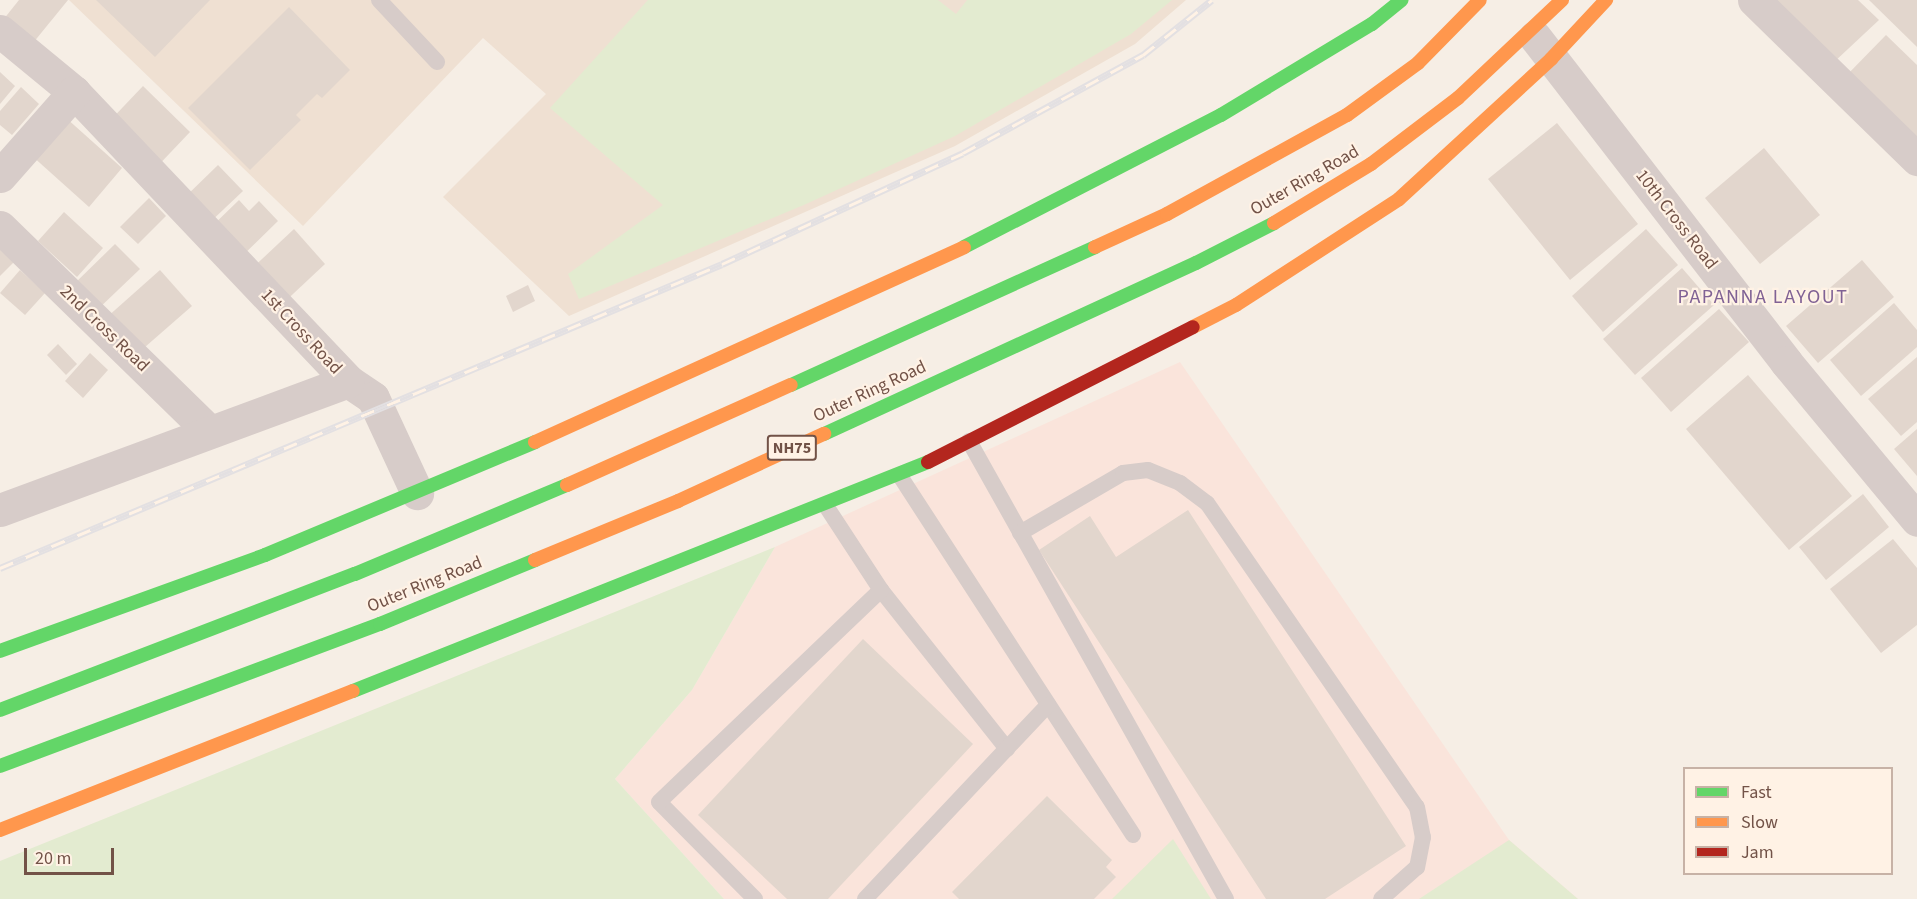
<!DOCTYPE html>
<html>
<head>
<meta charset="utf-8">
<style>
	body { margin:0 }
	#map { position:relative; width:1917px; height:899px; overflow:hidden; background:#f6eee5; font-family:"Source Sans 3",sans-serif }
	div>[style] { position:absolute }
	.residential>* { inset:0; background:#efe0d2 }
	.commercial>* { inset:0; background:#fae4db }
	.green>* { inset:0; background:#e3ebd0 }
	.building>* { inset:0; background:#e2d6cd }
	.lane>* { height:16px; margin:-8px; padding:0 8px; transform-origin:8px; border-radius:8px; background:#d7ccc9 }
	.street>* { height:33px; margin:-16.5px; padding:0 16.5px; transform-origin:16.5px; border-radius:16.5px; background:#d7ccc9 }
	.fast>* { height:14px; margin:-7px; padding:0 7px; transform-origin:7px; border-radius:7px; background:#63d668 }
	.slow>* { height:14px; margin:-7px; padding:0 7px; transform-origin:7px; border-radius:7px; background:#ff974d }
	.jam>* { height:14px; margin:-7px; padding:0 7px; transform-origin:7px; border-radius:7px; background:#b3261e }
	.rail>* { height:7px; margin-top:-3.5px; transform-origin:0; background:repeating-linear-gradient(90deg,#fff2e5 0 14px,#e3e0e2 0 28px); box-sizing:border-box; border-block:2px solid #e3e0e2 }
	span { translate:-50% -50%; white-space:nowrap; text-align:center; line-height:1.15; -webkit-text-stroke:4.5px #fff2e5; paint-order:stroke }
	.shield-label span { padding:2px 4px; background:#fff2e5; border:2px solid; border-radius:4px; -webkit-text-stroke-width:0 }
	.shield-label { font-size:16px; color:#725247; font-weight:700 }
	.street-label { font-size:18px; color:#725247 }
	.neighbourhood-label { font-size:20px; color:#806295; letter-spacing:1.5px }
	.legend { position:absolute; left:1683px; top:767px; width:210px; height:108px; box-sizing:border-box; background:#fff2e5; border:2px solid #c7b2a6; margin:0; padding:8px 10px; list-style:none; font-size:18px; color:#725247 }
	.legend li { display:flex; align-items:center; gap:12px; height:30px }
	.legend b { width:30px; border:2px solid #c7b2a6 }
	.scale { position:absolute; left:24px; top:848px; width:90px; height:27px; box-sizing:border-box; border:3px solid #725247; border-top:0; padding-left:8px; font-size:18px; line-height:21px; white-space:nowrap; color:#725247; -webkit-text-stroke:4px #fff2e5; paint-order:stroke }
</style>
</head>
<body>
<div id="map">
	<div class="residential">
		<i style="clip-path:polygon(69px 0,1186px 0,1135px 44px,955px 146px,569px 316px,443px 197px,546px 94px,483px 38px,303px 226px)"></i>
	</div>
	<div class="commercial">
		<i style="clip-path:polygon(1180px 362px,1509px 840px,1578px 899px,724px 899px,615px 779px,692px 690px,775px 547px)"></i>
	</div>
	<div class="green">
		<i style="clip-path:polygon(648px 0,938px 0,956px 14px,967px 0,1172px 0,1131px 34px,955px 136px,806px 204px,579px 299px,568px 274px,663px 205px,550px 108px)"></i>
		<i style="clip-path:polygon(775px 547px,692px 690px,615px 779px,724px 899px,0 899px,0 861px)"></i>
		<i style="clip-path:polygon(1173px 839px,1211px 899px,1112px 899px)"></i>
		<i style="clip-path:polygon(1509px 840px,1578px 899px,1419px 899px)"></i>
	</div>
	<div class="building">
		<i style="clip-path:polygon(19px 0,68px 0,33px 43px,3px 20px)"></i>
		<i style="clip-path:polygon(96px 0,210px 0,155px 57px)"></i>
		<i style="clip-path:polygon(1770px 0,1858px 0,1879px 20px,1833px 63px)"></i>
		<i style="clip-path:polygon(1869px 0,1917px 0,1917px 47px)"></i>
		<i style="clip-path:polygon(289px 7px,350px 70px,322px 98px,317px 94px,296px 115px,301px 120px,250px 170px,188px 108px)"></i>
		<i style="clip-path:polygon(1886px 35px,1917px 65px,1917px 148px,1845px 77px)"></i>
		<i style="clip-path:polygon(0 72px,15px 86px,0 104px)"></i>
		<i style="clip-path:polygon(143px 86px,190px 132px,151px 173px,104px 127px)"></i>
		<i style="clip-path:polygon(21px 87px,39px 104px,12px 135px,0 125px,0 111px)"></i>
		<i style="clip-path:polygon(65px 117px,122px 168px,89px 207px,31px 155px)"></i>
		<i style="clip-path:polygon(1557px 123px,1638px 224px,1570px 280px,1488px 179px)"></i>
		<i style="clip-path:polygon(1764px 148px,1820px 215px,1760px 264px,1705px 198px)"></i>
		<i style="clip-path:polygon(218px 165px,243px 191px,206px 226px,181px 201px)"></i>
		<i style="clip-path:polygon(149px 198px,166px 216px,138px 244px,120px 227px)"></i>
		<i style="clip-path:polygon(239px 200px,249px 211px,259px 201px,278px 221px,234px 264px,205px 233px)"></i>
		<i style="clip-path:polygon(64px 212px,103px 248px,77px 277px,38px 241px)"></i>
		<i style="clip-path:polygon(294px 229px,325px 264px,277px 309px,245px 275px)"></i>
		<i style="clip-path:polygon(1646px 229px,1678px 265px,1603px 332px,1572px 296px)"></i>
		<i style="clip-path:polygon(115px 244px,140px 269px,95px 312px,71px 287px)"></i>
		<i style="clip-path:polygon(0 249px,14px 262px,0 276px)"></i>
		<i style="clip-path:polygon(1862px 260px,1894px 297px,1818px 363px,1786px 326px)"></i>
		<i style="clip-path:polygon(1682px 268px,1714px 305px,1635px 375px,1603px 339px)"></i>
		<i style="clip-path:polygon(20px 270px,45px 293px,25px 315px,0 293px)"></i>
		<i style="clip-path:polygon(160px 270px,192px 306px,137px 354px,106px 318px)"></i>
		<i style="clip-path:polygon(528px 285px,535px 301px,513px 312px,506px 296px)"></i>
		<i style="clip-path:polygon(1894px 303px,1917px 330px,1917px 347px,1861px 396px,1830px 360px)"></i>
		<i style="clip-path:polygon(1719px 309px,1749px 342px,1671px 412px,1641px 378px)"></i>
		<i style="clip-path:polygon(58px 344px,77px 364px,66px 375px,47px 355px)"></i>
		<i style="clip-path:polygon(90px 353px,108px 370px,83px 398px,65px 381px)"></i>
		<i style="clip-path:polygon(1917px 357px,1917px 422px,1901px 436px,1868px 399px)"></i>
		<i style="clip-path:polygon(1748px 375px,1852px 496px,1789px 550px,1686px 429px)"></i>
		<i style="clip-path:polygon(1917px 429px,1917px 476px,1894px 449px)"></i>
		<i style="clip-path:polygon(1863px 494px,1889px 527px,1826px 580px,1799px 547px)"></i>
		<i style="clip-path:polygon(1188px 510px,1406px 846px,1325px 899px,1266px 899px,1039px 550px,1090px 516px,1116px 557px)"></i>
		<i style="clip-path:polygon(1893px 539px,1917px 568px,1917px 625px,1881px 653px,1830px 589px)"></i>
		<i style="clip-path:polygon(863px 639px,973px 744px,828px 899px,787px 899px,698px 815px)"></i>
		<i style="clip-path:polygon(1047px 796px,1112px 860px,1106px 867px,1116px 877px,1094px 899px,959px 899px,952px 892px)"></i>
	</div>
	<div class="lane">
		<i style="left:379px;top:0;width:85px;rotate:46.9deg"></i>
		<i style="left:969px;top:441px;width:525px;rotate:60.7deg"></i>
		<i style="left:900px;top:476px;width:428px;rotate:57deg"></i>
		<i style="left:1020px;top:533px;width:119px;rotate:-30.2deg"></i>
		<i style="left:1123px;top:473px;width:25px;rotate:-7deg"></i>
		<i style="left:1148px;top:470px;width:35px;rotate:22deg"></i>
		<i style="left:1180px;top:483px;width:34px;rotate:37deg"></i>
		<i style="left:1207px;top:503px;width:369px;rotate:55.4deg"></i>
		<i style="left:1417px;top:807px;width:31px;rotate:79deg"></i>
		<i style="left:1423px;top:837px;width:31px;rotate:101deg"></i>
		<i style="left:1417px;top:867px;width:48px;rotate:138.4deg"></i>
		<i style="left:881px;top:590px;width:203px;rotate:51.6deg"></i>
		<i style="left:755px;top:899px;width:136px;rotate:-134.7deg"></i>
		<i style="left:659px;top:802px;width:307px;rotate:-43.7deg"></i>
		<i style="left:881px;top:590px;width:100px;rotate:-123.2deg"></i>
		<i style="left:865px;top:899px;width:267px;rotate:-46.7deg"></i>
	</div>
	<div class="street">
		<i style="left:1754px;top:0;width:228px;rotate:44.3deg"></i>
		<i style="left:0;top:31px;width:96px;rotate:39.5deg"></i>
		<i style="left:74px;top:92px;width:398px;rotate:46.5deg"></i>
		<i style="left:348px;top:381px;width:30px;rotate:34deg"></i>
		<i style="left:373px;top:398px;width:105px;rotate:65.1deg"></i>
		<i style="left:1535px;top:37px;width:411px;rotate:52.3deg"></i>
		<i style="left:1786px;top:362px;width:205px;rotate:50.3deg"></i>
		<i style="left:0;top:176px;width:112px;rotate:-48.6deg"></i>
		<i style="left:0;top:227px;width:292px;rotate:44.3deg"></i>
		<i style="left:0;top:510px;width:371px;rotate:-20.3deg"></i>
	</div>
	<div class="fast">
		<i style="left:964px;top:247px;width:289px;rotate:-27.2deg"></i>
		<i style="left:1221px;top:115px;width:176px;rotate:-31.1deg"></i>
		<i style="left:1372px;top:24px;width:38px;rotate:-39deg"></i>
		<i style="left:791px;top:385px;width:334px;rotate:-24.4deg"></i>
		<i style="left:824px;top:434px;width:409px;rotate:-24.7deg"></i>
		<i style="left:1196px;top:263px;width:88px;rotate:-27.1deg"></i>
		<i style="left:0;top:651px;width:282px;rotate:-19.9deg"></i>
		<i style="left:265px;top:555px;width:293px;rotate:-22.7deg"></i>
		<i style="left:353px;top:691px;width:619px;rotate:-21.72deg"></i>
		<i style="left:0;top:710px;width:380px;rotate:-21deg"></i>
		<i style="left:355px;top:574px;width:230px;rotate:-22.8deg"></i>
		<i style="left:0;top:766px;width:406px;rotate:-20.5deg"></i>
		<i style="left:380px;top:624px;width:168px;rotate:-22.4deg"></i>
	</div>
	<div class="slow">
		<i style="left:1274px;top:223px;width:114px;rotate:-31.3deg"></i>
		<i style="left:1371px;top:164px;width:109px;rotate:-37.2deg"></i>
		<i style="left:1458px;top:98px;width:143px;rotate:-43.3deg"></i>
		<i style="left:1095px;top:247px;width:79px;rotate:-24.6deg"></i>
		<i style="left:1167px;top:214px;width:205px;rotate:-28.8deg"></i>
		<i style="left:1347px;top:115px;width:88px;rotate:-36.2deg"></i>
		<i style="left:1418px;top:63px;width:88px;rotate:-45.5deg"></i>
		<i style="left:1193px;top:327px;width:48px;rotate:-27.1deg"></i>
		<i style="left:1236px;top:305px;width:194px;rotate:-33deg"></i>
		<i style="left:1399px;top:199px;width:207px;rotate:-42.6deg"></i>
		<i style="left:1551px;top:59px;width:81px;rotate:-47deg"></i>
		<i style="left:535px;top:442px;width:471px;rotate:-24.4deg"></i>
		<i style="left:567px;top:485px;width:245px;rotate:-24.1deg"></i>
		<i style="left:535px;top:560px;width:155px;rotate:-22.4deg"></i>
		<i style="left:678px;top:501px;width:161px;rotate:-24.7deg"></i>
		<i style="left:0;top:830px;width:379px;rotate:-21.5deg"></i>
	</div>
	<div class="jam">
		<i style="left:928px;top:462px;width:297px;rotate:-27deg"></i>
	</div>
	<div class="rail">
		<i style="left:0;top:568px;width:783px;rotate:-22.83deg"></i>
		<i style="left:722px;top:264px;width:265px;rotate:-24.7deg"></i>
		<i style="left:963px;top:153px;width:205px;rotate:-28.6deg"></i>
		<i style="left:1143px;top:55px;width:88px;rotate:-38.6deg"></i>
	</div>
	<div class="shield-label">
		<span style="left:792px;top:448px">NH75</span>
	</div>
	<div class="street-label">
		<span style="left:1305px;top:181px;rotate:-30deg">Outer Ring Road</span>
		<span style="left:1676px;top:220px;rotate:52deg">10th Cross Road</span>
		<span style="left:104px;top:329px;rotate:44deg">2nd Cross Road</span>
		<span style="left:301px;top:332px;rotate:47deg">1st Cross Road</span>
		<span style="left:870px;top:392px;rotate:-25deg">Outer Ring Road</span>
		<span style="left:425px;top:585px;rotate:-22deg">Outer Ring Road</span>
	</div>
	<div class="neighbourhood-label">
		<span style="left:1763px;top:297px">PAPANNA LAYOUT</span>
	</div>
	<ul class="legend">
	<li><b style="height:8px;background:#63d668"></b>Fast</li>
	<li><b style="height:8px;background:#ff974d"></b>Slow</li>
	<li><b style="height:8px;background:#b3261e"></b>Jam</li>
	</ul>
	<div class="scale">20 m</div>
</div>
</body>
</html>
